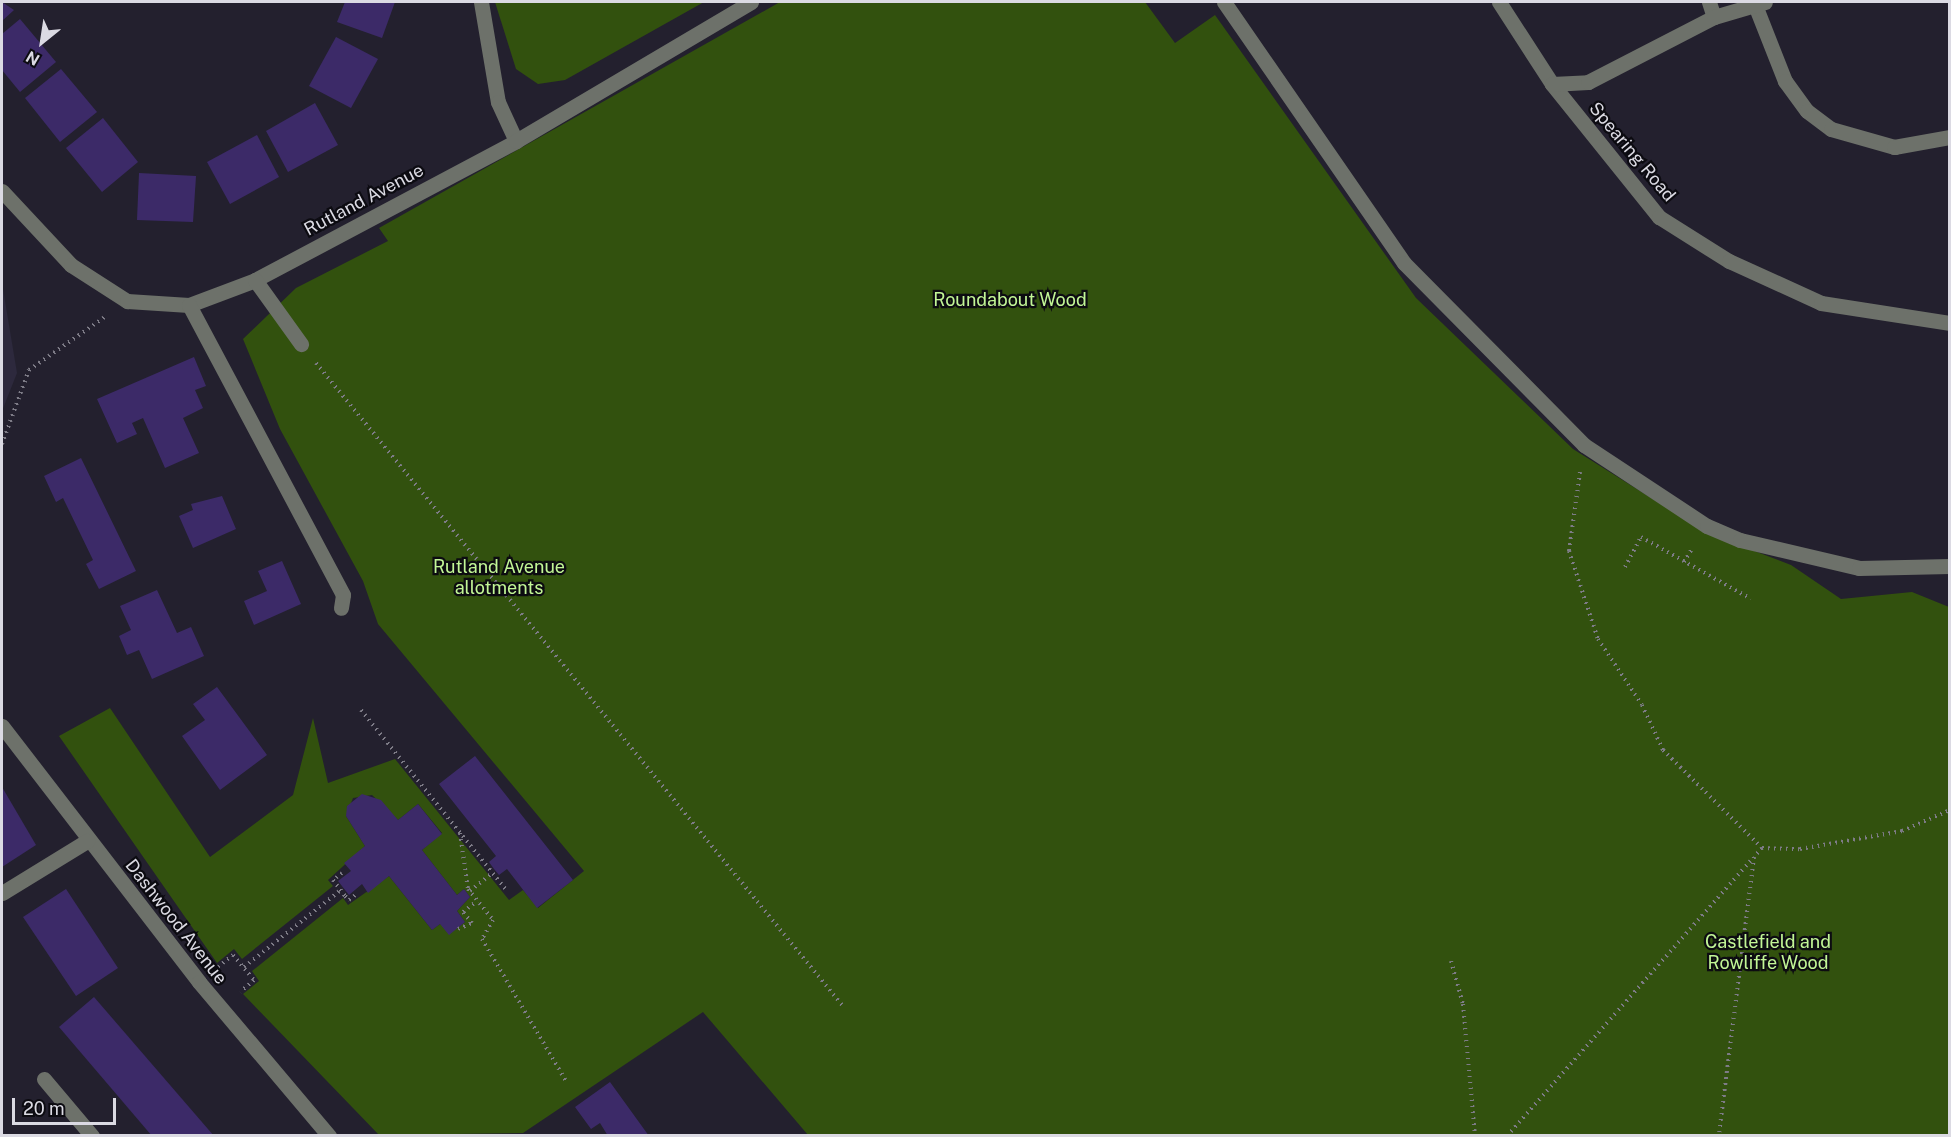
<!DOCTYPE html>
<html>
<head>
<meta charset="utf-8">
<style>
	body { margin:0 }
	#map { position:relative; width:1951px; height:1137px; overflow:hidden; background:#23202e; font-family:"Public Sans",sans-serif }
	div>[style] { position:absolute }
	.built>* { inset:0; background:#2d293d }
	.green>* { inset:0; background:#32510e }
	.building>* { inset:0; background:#3c2a68 }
	.path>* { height:4px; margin-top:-2px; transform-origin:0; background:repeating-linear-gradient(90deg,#7e7c87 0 1.5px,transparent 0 6px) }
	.minor>* { height:15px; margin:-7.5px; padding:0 7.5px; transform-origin:7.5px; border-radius:7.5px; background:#6d716a }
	span { translate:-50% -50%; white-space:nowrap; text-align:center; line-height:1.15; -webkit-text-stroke:4.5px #0c0b11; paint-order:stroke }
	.street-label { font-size:18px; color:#dbdae3 }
	.park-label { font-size:18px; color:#c2f696 }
	.frame { position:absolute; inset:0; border:3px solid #dbdae3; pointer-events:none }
	.north { position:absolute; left:12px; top:12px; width:60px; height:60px; -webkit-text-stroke:4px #0c0b11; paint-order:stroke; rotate:210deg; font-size:16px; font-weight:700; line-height:24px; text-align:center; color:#dbdae3 }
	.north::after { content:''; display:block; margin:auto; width:21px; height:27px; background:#dbdae3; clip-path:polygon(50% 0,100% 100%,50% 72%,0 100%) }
	.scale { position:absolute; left:12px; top:1098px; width:104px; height:27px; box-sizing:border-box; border:3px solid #dbdae3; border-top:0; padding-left:8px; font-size:18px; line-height:21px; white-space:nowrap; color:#dbdae3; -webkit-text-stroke:4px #0c0b11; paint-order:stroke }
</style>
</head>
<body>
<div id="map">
	<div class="built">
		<i style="clip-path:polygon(2px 283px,17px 373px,2px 411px)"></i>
	</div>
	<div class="green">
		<i style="clip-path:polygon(495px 2px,704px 2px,565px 80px,538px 84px,516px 69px)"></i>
		<i style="clip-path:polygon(780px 2px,1145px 2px,1175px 43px,1215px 15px,1416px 298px,1573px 449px,1707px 533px,1791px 565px,1841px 599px,1912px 592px,1949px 607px,1949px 1135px,808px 1135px,703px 1012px,523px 1133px,379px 1135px,243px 994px,259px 981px,252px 971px,343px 898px,348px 905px,389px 876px,432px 930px,440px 924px,457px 928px,465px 922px,457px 911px,470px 897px,464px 889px,457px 895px,422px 850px,442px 833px,418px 804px,398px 820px,372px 795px,353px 798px,346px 816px,365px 846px,328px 880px,333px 886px,242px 959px,234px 949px,217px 963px,59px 736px,110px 708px,210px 857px,293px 795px,313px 718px,328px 783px,395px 759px,509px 900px,523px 890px,538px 908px,584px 871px,378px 624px,363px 581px,280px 429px,243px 339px,296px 288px,388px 241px,379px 228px)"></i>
	</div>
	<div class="building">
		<i style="clip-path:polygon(2px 2px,14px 10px,2px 21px)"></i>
		<i style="clip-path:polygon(345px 2px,395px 2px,382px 38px,337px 22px)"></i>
		<i style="clip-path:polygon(20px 19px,56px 62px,20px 92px,2px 70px,2px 34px)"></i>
		<i style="clip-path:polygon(336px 37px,378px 59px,351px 108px,309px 86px)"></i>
		<i style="clip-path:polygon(61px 69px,97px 112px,60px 142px,25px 98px)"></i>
		<i style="clip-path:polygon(315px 103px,338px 145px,288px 172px,266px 131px)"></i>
		<i style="clip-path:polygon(103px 118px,138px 162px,102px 192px,66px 148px)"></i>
		<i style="clip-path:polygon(257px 135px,279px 177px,230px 204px,207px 162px)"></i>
		<i style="clip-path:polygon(139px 173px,196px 176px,193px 222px,137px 220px)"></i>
		<i style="clip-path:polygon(194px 357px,206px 386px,195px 390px,203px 408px,183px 418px,199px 453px,165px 468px,143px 418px,132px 423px,137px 434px,117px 443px,97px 399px)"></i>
		<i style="clip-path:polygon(81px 458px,136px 571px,99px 589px,86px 564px,93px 560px,63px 498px,56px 502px,44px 476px)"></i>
		<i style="clip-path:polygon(222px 496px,236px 529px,193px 548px,179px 516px,193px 510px,191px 504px)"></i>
		<i style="clip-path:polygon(282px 561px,301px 604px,254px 625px,244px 601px,267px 591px,258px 571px)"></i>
		<i style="clip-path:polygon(157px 590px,177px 633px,191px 627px,204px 656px,152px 679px,139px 650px,127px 655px,119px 636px,131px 630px,120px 606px)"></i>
		<i style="clip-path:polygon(217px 687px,267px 755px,220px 790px,182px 736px,205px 720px,193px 704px)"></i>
		<i style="clip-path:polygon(475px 756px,573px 880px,537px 908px,507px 869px,499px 875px,494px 869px,489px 862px,496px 856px,439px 784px)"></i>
		<i style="clip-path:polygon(2px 787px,36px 845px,2px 867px)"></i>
		<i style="clip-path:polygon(362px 794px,381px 800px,398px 820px,418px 804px,442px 834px,422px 850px,457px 895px,464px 889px,470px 897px,457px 911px,465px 922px,449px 935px,440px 924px,432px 930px,389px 876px,368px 893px,362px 884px,349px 895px,338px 881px,351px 871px,344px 863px,365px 846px,346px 816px,347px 806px)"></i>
		<i style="clip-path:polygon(66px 889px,118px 968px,76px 996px,23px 917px)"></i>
		<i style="clip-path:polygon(94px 997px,214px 1136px,152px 1136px,59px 1027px)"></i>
		<i style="clip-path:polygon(610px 1082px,649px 1136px,608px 1136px,600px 1123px,591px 1129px,575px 1107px)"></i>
	</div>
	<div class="path">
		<i style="left:316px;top:363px;width:830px;rotate:50.67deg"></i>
		<i style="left:2px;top:444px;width:79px;rotate:-70deg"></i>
		<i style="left:29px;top:370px;width:94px;rotate:-35deg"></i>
		<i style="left:1580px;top:472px;width:80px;rotate:97.9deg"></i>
		<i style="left:1569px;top:551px;width:93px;rotate:71.8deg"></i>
		<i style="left:1598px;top:639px;width:79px;rotate:56.3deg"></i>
		<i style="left:1642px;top:705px;width:50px;rotate:65deg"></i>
		<i style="left:1663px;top:750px;width:139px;rotate:44.7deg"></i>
		<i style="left:1762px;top:848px;width:12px;rotate:132deg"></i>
		<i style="left:1754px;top:857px;width:281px;rotate:97.2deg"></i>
		<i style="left:1684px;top:562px;width:17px;rotate:-59deg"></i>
		<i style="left:1625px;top:567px;width:34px;rotate:-62deg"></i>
		<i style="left:1641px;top:537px;width:126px;rotate:29.4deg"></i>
		<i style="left:361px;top:710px;width:233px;rotate:51.1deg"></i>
		<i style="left:460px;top:833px;width:57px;rotate:81.9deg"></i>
		<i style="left:468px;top:889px;width:40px;rotate:51deg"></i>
		<i style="left:493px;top:920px;width:22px;rotate:120deg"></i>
		<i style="left:482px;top:939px;width:167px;rotate:59.4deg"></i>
		<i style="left:1762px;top:848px;width:38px;rotate:2deg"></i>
		<i style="left:1800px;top:849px;width:104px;rotate:-10deg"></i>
		<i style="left:1902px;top:831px;width:52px;rotate:-23.6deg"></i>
		<i style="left:342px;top:873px;width:11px;rotate:142deg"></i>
		<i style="left:333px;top:880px;width:20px;rotate:53deg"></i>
		<i style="left:345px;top:896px;width:6px;rotate:45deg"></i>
		<i style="left:349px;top:900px;width:11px;rotate:-38deg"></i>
		<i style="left:470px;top:891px;width:28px;rotate:-39deg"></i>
		<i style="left:458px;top:929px;width:15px;rotate:-23deg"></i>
		<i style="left:472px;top:923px;width:14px;rotate:-129deg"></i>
		<i style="left:463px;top:912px;width:18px;rotate:-38deg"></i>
		<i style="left:1451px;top:961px;width:45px;rotate:74.4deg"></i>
		<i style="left:1463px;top:1004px;width:133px;rotate:84.8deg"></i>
		<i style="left:218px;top:967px;width:19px;rotate:-39deg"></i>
		<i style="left:233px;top:955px;width:33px;rotate:50deg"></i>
		<i style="left:254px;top:980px;width:18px;rotate:139deg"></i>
		<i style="left:244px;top:967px;width:125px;rotate:-38.5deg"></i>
		<i style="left:1507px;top:1136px;width:371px;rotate:-48.5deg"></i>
	</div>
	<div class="minor">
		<i style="left:481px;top:2px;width:101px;rotate:80.4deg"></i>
		<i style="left:498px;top:102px;width:43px;rotate:65.2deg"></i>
		<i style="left:1224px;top:2px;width:317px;rotate:55.4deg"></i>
		<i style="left:1404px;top:263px;width:256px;rotate:45.3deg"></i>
		<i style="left:1584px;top:445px;width:147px;rotate:33.4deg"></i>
		<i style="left:1707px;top:526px;width:36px;rotate:23deg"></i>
		<i style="left:1740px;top:540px;width:122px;rotate:13.2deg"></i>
		<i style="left:1859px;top:568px;width:91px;rotate:-1.3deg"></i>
		<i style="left:1499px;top:2px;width:98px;rotate:57.1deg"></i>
		<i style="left:1552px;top:84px;width:171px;rotate:51.2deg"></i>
		<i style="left:1659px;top:217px;width:83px;rotate:32.2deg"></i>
		<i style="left:1729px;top:261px;width:101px;rotate:24.5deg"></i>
		<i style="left:1821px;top:303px;width:131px;rotate:8.8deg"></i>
		<i style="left:1709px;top:2px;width:16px;rotate:72deg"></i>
		<i style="left:1755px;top:5px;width:82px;rotate:68.5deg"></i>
		<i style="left:1785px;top:81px;width:37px;rotate:54deg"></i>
		<i style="left:1807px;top:111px;width:30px;rotate:37deg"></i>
		<i style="left:1831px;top:129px;width:66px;rotate:15.9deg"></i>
		<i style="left:1894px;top:147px;width:57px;rotate:-10.1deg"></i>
		<i style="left:1552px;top:84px;width:36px;rotate:-3deg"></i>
		<i style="left:1588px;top:82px;width:142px;rotate:-27.3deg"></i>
		<i style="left:1714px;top:17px;width:53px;rotate:-16.4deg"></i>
		<i style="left:2px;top:191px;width:101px;rotate:47deg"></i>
		<i style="left:71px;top:265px;width:67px;rotate:32.7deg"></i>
		<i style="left:127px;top:301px;width:62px;rotate:3.7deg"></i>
		<i style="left:189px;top:305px;width:71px;rotate:-20.7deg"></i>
		<i style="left:255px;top:280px;width:296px;rotate:-28deg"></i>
		<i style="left:516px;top:141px;width:273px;rotate:-30.6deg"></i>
		<i style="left:255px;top:280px;width:79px;rotate:54.3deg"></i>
		<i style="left:189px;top:305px;width:328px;rotate:62deg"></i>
		<i style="left:343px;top:595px;width:13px;rotate:99deg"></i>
		<i style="left:2px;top:726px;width:323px;rotate:52.4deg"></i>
		<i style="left:199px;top:982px;width:202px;rotate:49.8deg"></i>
		<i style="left:2px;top:893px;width:100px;rotate:-31.5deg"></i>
		<i style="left:44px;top:1079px;width:75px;rotate:49.9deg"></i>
	</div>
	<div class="street-label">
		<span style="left:1632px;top:152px;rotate:50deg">Spearing Road</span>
		<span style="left:364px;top:200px;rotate:-28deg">Rutland Avenue</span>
		<span style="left:176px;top:922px;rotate:52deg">Dashwood Avenue</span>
	</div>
	<div class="park-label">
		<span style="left:1010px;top:300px">Roundabout Wood</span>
		<span style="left:499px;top:578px">Rutland Avenue<br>allotments</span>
		<span style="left:1768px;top:953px">Castlefield and<br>Rowliffe Wood</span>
	</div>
	<div class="frame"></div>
	<div class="north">N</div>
	<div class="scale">20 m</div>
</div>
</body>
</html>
